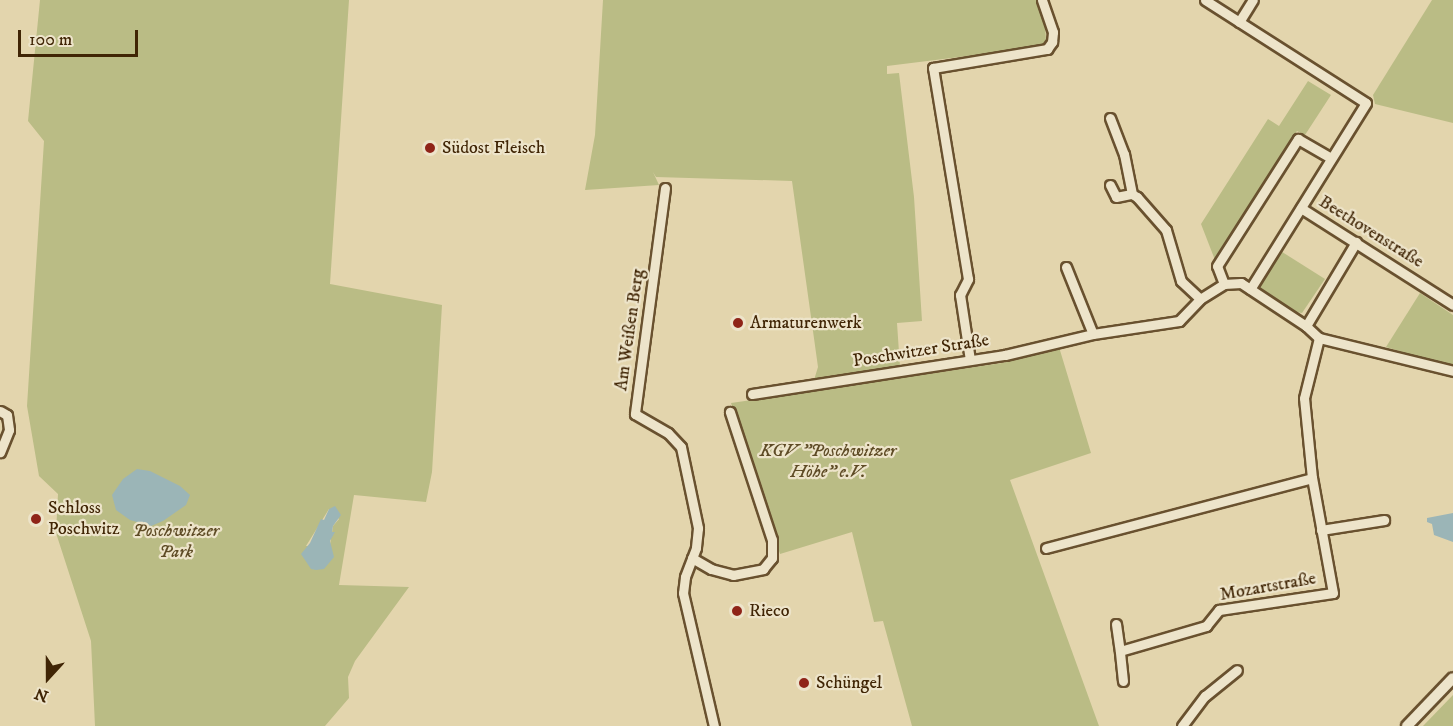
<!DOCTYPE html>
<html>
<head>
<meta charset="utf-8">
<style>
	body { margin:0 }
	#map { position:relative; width:1453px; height:726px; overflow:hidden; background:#e3d5ad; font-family:"IM FELL DW Pica",serif }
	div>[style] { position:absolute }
	.green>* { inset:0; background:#babc85 }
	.water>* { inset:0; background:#9bb5b7 }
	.roads { filter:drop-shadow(2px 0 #69512f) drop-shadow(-2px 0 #69512f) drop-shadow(0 2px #69512f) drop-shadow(0 -2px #69512f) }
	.minor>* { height:9px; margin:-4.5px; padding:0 4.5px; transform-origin:4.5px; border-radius:4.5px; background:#ede4ca }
	.tertiary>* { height:10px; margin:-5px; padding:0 5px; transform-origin:5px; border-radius:5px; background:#ede4ca }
	.dots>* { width:16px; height:16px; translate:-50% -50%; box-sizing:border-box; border:3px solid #ede4ca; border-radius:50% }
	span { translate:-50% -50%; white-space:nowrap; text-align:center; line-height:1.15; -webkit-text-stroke:4.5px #ede4ca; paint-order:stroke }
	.poi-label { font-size:18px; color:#402505 }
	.left { translate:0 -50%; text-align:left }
	.street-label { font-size:18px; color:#402505 }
	.park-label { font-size:18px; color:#5e4b25; font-style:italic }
	.north { position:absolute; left:18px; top:648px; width:60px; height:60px; -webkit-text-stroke:4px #ede4ca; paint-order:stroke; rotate:201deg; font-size:16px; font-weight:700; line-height:24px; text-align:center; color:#402505 }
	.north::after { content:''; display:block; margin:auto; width:21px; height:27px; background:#402505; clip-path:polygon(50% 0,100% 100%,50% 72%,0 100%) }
	.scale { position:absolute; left:18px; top:30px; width:120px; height:27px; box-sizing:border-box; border:3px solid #402505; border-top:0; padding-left:8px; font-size:18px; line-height:21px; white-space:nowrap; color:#402505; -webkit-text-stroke:4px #ede4ca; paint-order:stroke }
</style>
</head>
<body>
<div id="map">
	<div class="green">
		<i style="clip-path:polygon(evenodd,40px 0,349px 0,330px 284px,442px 305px,432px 472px,426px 502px,354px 495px,339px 585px,409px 587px,355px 661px,348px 677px,349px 698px,325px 726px,95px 726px,91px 641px,56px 533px,58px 494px,39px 476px,27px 406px,44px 141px,28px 121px,40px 0,329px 509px,339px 519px,333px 526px,330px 545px,306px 546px,329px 509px)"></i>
		<i style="clip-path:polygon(603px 0,1037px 0,1045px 23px,1046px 41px,1039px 47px,887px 66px,887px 74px,899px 73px,914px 197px,922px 321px,897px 323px,900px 367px,814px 380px,818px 367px,792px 181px,656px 177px,653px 172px,659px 185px,585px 190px,595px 135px)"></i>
		<i style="clip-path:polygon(1432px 0,1453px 0,1453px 123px,1375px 104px,1373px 95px)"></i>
		<i style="clip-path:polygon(1308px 81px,1331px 95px,1305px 135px,1297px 131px,1215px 260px,1201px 224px,1268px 119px,1279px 126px)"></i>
		<i style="clip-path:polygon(1279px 250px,1325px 279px,1302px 313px,1296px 312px,1259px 287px,1258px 284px)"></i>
		<i style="clip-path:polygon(1420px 293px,1453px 315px,1453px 364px,1441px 364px,1386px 347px)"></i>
		<i style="clip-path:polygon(1059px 347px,1091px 453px,1010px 480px,1099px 726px,912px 726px,883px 621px,874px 622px,852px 532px,780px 554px,731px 403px,1002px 363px)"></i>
		<i style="clip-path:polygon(1453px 695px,1453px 726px,1423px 726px)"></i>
	</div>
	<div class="water">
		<i style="clip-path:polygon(137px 469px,150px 471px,180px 486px,190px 495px,186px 505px,163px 521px,151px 526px,130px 520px,116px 510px,112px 495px,123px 479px)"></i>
		<i style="clip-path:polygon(335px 506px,341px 515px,333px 526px,332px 532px,335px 532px,330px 541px,334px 557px,324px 569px,316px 570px,311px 569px,301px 554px,310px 543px,321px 519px,324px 520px,329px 509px)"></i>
		<i style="clip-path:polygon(1453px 513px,1453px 542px,1434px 535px,1432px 524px,1427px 522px,1427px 518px)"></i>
	</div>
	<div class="roads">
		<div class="minor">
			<i style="left:1205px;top:0;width:191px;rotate:32.6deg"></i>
			<i style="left:1366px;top:103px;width:219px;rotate:121.9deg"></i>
			<i style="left:1239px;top:22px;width:26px;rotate:-58deg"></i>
			<i style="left:1110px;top:118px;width:39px;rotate:69deg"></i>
			<i style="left:1124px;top:154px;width:41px;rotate:78.7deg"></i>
			<i style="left:1110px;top:185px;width:13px;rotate:63deg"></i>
			<i style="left:1116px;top:197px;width:16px;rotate:-11deg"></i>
			<i style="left:1132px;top:194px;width:6px;rotate:31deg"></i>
			<i style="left:1137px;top:197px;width:44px;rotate:48.7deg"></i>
			<i style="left:1166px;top:230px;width:53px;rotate:73.6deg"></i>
			<i style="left:1181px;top:281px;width:26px;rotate:43deg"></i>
			<i style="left:665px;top:188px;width:228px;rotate:97.6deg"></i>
			<i style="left:635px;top:414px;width:38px;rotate:30deg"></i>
			<i style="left:668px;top:433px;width:19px;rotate:47deg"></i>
			<i style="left:681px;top:447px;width:83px;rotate:78.1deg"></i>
			<i style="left:698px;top:528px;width:20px;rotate:96deg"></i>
			<i style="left:696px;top:548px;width:31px;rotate:111deg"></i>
			<i style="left:685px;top:577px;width:16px;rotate:97deg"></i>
			<i style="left:683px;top:593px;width:137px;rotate:76.9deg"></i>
			<i style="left:1301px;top:208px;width:180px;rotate:32.5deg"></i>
			<i style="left:1066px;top:267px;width:72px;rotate:68.1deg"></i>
			<i style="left:1224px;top:284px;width:19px;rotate:-111deg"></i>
			<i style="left:1217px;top:266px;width:151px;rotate:-57.5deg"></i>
			<i style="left:1298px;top:139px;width:38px;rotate:30deg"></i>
			<i style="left:1306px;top:326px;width:98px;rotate:-59.2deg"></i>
			<i style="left:970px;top:360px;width:66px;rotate:-98.7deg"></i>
			<i style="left:960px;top:295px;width:18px;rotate:-63deg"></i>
			<i style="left:968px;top:279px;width:214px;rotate:-99.4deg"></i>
			<i style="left:933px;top:68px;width:116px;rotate:-9.5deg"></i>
			<i style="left:1047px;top:49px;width:9px;rotate:-54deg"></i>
			<i style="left:1052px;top:42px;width:10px;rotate:-84deg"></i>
			<i style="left:1053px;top:32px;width:34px;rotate:-109deg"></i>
			<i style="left:752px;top:394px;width:256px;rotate:-8.8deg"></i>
			<i style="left:1005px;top:355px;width:90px;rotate:-13.4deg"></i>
			<i style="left:1093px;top:334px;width:87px;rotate:-8.6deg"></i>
			<i style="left:1179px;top:321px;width:30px;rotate:-46deg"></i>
			<i style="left:1200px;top:299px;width:28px;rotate:-32deg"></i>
			<i style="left:1224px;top:284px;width:17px;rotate:-3deg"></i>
			<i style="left:1241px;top:283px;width:78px;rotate:33.5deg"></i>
			<i style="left:1306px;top:326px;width:18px;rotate:43deg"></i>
			<i style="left:1319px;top:338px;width:138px;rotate:13.8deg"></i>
			<i style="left:0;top:411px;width:8px;rotate:30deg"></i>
			<i style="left:7px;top:415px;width:15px;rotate:82deg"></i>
			<i style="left:9px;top:430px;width:24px;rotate:112deg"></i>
			<i style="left:1321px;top:530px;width:64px;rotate:-9deg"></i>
			<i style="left:1046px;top:548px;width:275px;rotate:-14.7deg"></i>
			<i style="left:692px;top:558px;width:22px;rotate:30deg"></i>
			<i style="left:711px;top:569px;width:23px;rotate:15deg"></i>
			<i style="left:733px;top:575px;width:31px;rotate:-11deg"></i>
			<i style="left:763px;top:569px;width:14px;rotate:-51deg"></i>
			<i style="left:772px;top:558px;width:18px;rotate:-90deg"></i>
			<i style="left:772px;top:540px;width:135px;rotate:-108.2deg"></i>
			<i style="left:1116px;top:624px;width:27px;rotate:82deg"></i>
			<i style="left:1123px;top:681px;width:30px;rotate:-96deg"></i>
			<i style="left:1120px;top:651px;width:90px;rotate:-16.2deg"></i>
			<i style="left:1206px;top:626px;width:21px;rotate:-51deg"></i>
			<i style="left:1219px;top:610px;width:115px;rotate:-8.5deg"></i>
			<i style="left:1333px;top:593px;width:117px;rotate:-100.3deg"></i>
			<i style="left:1312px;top:478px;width:80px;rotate:-95.7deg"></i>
			<i style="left:1304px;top:398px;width:62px;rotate:-76deg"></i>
			<i style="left:1182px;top:726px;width:38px;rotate:-53deg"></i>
			<i style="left:1205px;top:696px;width:41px;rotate:-39.1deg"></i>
		</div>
		<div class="tertiary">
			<i style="left:1407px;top:726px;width:66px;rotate:-46.2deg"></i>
		</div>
	</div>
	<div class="dots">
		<i style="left:430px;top:148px;background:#8f2418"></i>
		<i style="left:738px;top:323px;background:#8f2418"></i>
		<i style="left:36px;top:519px;background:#8f2418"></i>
		<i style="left:737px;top:611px;background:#8f2418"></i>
		<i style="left:804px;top:683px;background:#8f2418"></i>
	</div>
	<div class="poi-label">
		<span class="left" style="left:442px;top:148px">Südost Fleisch</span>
		<span class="left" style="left:750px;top:323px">Armaturenwerk</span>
		<span class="left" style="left:48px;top:519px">Schloss<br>Poschwitz</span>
		<span class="left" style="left:749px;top:611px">Rieco</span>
		<span class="left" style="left:816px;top:683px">Schüngel</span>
	</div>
	<div class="street-label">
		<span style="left:1371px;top:232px;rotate:32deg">Beethovenstraße</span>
		<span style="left:630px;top:330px;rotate:-82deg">Am Weißen Berg</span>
		<span style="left:921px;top:351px;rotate:-9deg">Poschwitzer Straße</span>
		<span style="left:1268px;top:587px;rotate:-10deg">Mozartstraße</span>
	</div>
	<div class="park-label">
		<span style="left:828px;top:462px">KGV "Poschwitzer<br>Höhe" e.V.</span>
		<span style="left:176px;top:542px">Poschwitzer<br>Park</span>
	</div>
	<div class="north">N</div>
	<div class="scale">100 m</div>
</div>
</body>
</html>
